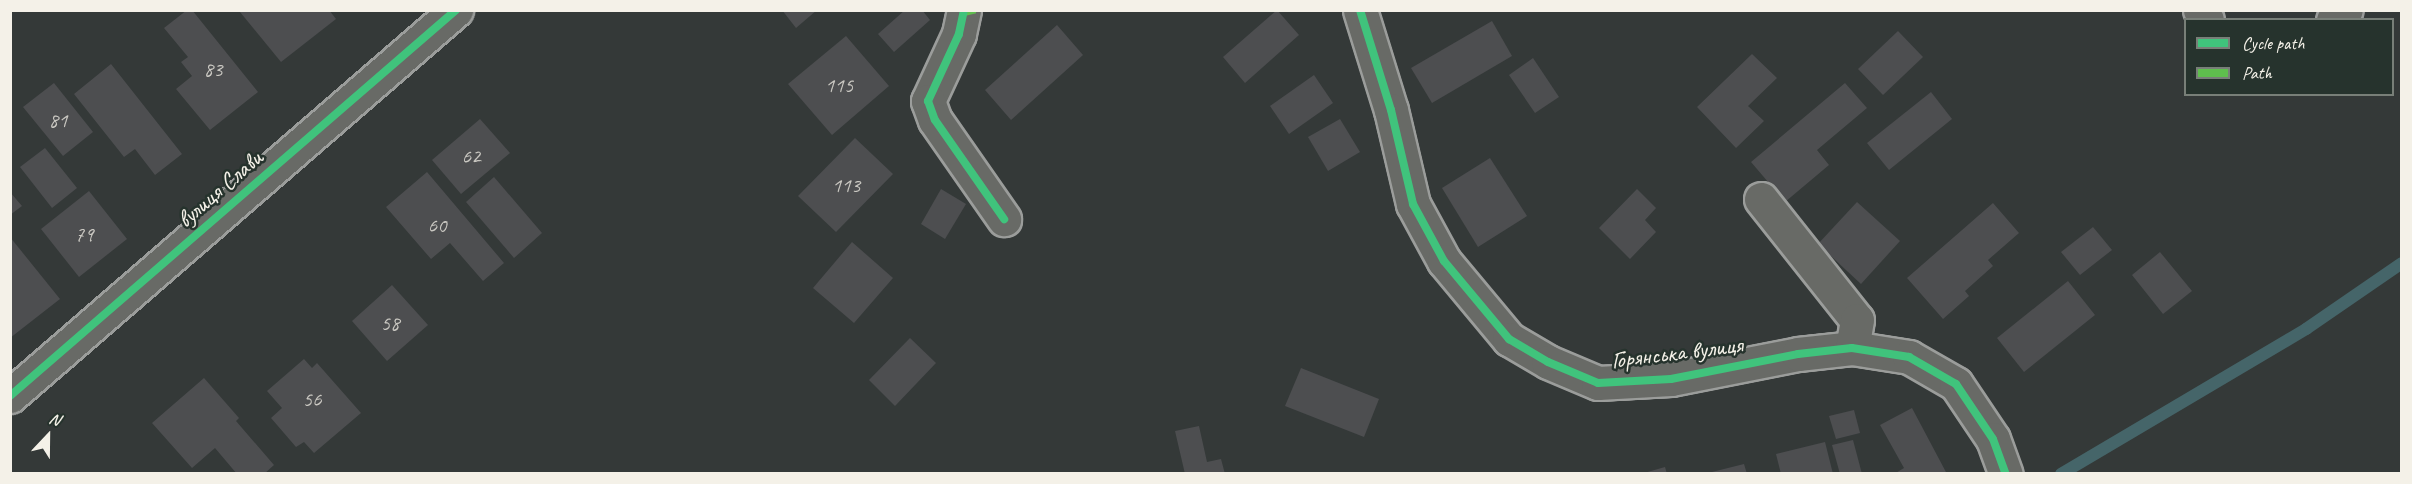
<!DOCTYPE html>
<html>
<head>
<meta charset="utf-8">
<style>
	body { margin:0 }
	#map { position:relative; width:2412px; height:484px; overflow:hidden; background:#343938; font-family:Caveat,sans-serif }
	div>[style] { position:absolute }
	.stream>* { height:12px; margin:-6px; padding:0 6px; transform-origin:6px; border-radius:6px; background:#456569 }
	.building>* { inset:0; background:#4d4e50 }
	.roads { filter:drop-shadow(2px 0 #9b9d9b) drop-shadow(-2px 0 #9b9d9b) drop-shadow(0 2px #9b9d9b) drop-shadow(0 -2px #9b9d9b) }
	.street>* { height:33px; margin:-16.5px; padding:0 16.5px; transform-origin:16.5px; border-radius:16.5px; background:#686a66 }
	.quiet>* { height:6px; margin-top:-3px; transform-origin:0; background:repeating-linear-gradient(90deg,#5fbe4e 0 12px,transparent 0 18px) }
	.cycleway>* { height:8px; margin:-4px; padding:0 4px; transform-origin:4px; border-radius:4px; background:#40c37c }
	span { translate:-50% -50%; white-space:nowrap; text-align:center; line-height:1.15; -webkit-text-stroke:5px #26332d; paint-order:stroke }
	.number-label { font-size:21px; color:#cac8c2 }
	.number-label span { -webkit-text-stroke-width:0 }
	.street-label { font-size:24px; color:#f4f1e8 }
	.frame { position:absolute; inset:0; border:12px solid #f4f1e8; pointer-events:none }
	.legend { position:absolute; left:2184px; top:18px; width:210px; height:78px; box-sizing:border-box; background:#26332d; border:2px solid #787f78; margin:0; padding:8px 10px; list-style:none; font-size:18px; color:#f4f1e8 }
	.legend li { display:flex; align-items:center; gap:12px; height:30px }
	.legend b { width:30px; border:2px solid #787f78 }
	.north { position:absolute; left:18px; top:406px; width:60px; height:60px; -webkit-text-stroke:4px #26332d; paint-order:stroke; rotate:22deg; font-size:16px; font-weight:700; line-height:24px; text-align:center; color:#f4f1e8 }
	.north::after { content:''; display:block; margin:auto; width:21px; height:27px; background:#f4f1e8; clip-path:polygon(50% 0,100% 100%,50% 72%,0 100%) }
</style>
</head>
<body>
<div id="map">
	<div class="stream">
		<i style="left:2061px;top:474px;width:285px;rotate:-30.6deg"></i>
		<i style="left:2306px;top:329px;width:116px;rotate:-34.5deg"></i>
	</div>
	<div class="building">
		<i style="clip-path:polygon(187px 10px,192px 10px,258px 92px,210px 130px,176px 89px,192px 76px,181px 62px,188px 57px,164px 28px)"></i>
		<i style="clip-path:polygon(243px 10px,329px 10px,336px 19px,281px 62px,240px 12px)"></i>
		<i style="clip-path:polygon(782px 10px,817px 10px,796px 28px)"></i>
		<i style="clip-path:polygon(905px 10px,922px 10px,930px 20px,894px 52px,878px 34px)"></i>
		<i style="clip-path:polygon(1277px 10px,1299px 35px,1245px 83px,1223px 57px)"></i>
		<i style="clip-path:polygon(1492px 21px,1512px 56px,1432px 103px,1411px 68px)"></i>
		<i style="clip-path:polygon(1057px 25px,1083px 55px,1011px 120px,985px 90px)"></i>
		<i style="clip-path:polygon(1898px 31px,1923px 57px,1883px 95px,1858px 69px)"></i>
		<i style="clip-path:polygon(846px 36px,889px 86px,832px 135px,788px 84px)"></i>
		<i style="clip-path:polygon(1752px 54px,1777px 78px,1748px 106px,1764px 121px,1736px 148px,1697px 107px)"></i>
		<i style="clip-path:polygon(1533px 58px,1559px 97px,1535px 113px,1509px 75px)"></i>
		<i style="clip-path:polygon(111px 64px,182px 154px,155px 175px,135px 149px,124px 157px,74px 94px)"></i>
		<i style="clip-path:polygon(1314px 75px,1333px 103px,1289px 134px,1270px 106px)"></i>
		<i style="clip-path:polygon(54px 83px,93px 132px,63px 156px,23px 107px)"></i>
		<i style="clip-path:polygon(1845px 83px,1867px 108px,1817px 150px,1829px 165px,1785px 202px,1751px 162px)"></i>
		<i style="clip-path:polygon(1931px 92px,1952px 119px,1889px 170px,1867px 143px)"></i>
		<i style="clip-path:polygon(480px 119px,510px 153px,461px 194px,432px 160px)"></i>
		<i style="clip-path:polygon(1340px 119px,1360px 152px,1328px 171px,1308px 137px)"></i>
		<i style="clip-path:polygon(855px 138px,893px 174px,836px 232px,798px 196px)"></i>
		<i style="clip-path:polygon(45px 148px,77px 188px,52px 208px,20px 167px)"></i>
		<i style="clip-path:polygon(1490px 158px,1527px 216px,1478px 247px,1442px 188px)"></i>
		<i style="clip-path:polygon(427px 172px,504px 263px,483px 281px,450px 243px,431px 259px,386px 207px)"></i>
		<i style="clip-path:polygon(494px 177px,542px 233px,514px 258px,466px 202px)"></i>
		<i style="clip-path:polygon(941px 189px,966px 204px,945px 239px,921px 224px)"></i>
		<i style="clip-path:polygon(1637px 189px,1656px 208px,1645px 220px,1656px 232px,1630px 259px,1599px 228px)"></i>
		<i style="clip-path:polygon(89px 191px,127px 239px,79px 277px,41px 229px)"></i>
		<i style="clip-path:polygon(10px 192px,22px 206px,10px 215px)"></i>
		<i style="clip-path:polygon(1857px 202px,1900px 241px,1861px 284px,1818px 244px)"></i>
		<i style="clip-path:polygon(1993px 203px,2019px 233px,1988px 260px,1993px 266px,1965px 291px,1969px 296px,1943px 319px,1907px 278px)"></i>
		<i style="clip-path:polygon(2093px 227px,2112px 250px,2080px 275px,2061px 252px)"></i>
		<i style="clip-path:polygon(10px 237px,60px 299px,10px 338px)"></i>
		<i style="clip-path:polygon(852px 242px,893px 278px,854px 323px,813px 288px)"></i>
		<i style="clip-path:polygon(2160px 252px,2192px 291px,2163px 314px,2132px 275px)"></i>
		<i style="clip-path:polygon(2068px 281px,2095px 315px,2024px 372px,1997px 338px)"></i>
		<i style="clip-path:polygon(392px 285px,428px 325px,387px 361px,352px 321px)"></i>
		<i style="clip-path:polygon(910px 338px,936px 363px,895px 406px,869px 380px)"></i>
		<i style="clip-path:polygon(304px 359px,312px 368px,317px 363px,361px 413px,314px 453px,304px 442px,296px 447px,271px 418px,282px 408px,267px 391px)"></i>
		<i style="clip-path:polygon(1301px 368px,1379px 399px,1364px 437px,1285px 406px)"></i>
		<i style="clip-path:polygon(204px 378px,239px 418px,236px 421px,274px 465px,264px 474px,237px 474px,215px 448px,192px 468px,152px 423px)"></i>
		<i style="clip-path:polygon(1912px 408px,1947px 474px,1894px 474px,1904px 468px,1880px 425px)"></i>
		<i style="clip-path:polygon(1854px 410px,1860px 433px,1836px 439px,1829px 416px)"></i>
		<i style="clip-path:polygon(1199px 426px,1207px 462px,1221px 459px,1225px 474px,1185px 474px,1175px 431px)"></i>
		<i style="clip-path:polygon(1853px 440px,1862px 474px,1840px 474px,1832px 445px)"></i>
		<i style="clip-path:polygon(1825px 442px,1833px 474px,1781px 474px,1776px 454px)"></i>
		<i style="clip-path:polygon(1744px 464px,1747px 474px,1708px 474px,1708px 473px)"></i>
		<i style="clip-path:polygon(1665px 467px,1667px 474px,1644px 474px,1644px 473px)"></i>
	</div>
	<div class="roads">
		<div class="street">
			<i style="left:964px;top:10px;width:25px;rotate:102deg"></i>
			<i style="left:959px;top:34px;width:74px;rotate:114.8deg"></i>
			<i style="left:928px;top:101px;width:20px;rotate:70deg"></i>
			<i style="left:935px;top:120px;width:121px;rotate:55.1deg"></i>
			<i style="left:1360px;top:10px;width:105px;rotate:72.8deg"></i>
			<i style="left:1391px;top:110px;width:97px;rotate:76.8deg"></i>
			<i style="left:1413px;top:204px;width:65px;rotate:61.5deg"></i>
			<i style="left:1444px;top:261px;width:102px;rotate:50.2deg"></i>
			<i style="left:1509px;top:339px;width:45px;rotate:30.5deg"></i>
			<i style="left:1548px;top:362px;width:54px;rotate:22.8deg"></i>
			<i style="left:1598px;top:383px;width:73px;rotate:-3.1deg"></i>
			<i style="left:1671px;top:379px;width:129px;rotate:-11.1deg"></i>
			<i style="left:1798px;top:354px;width:54px;rotate:-6.3deg"></i>
			<i style="left:1852px;top:348px;width:58px;rotate:9deg"></i>
			<i style="left:1909px;top:357px;width:54px;rotate:29.9deg"></i>
			<i style="left:1956px;top:384px;width:66px;rotate:56.1deg"></i>
			<i style="left:1993px;top:439px;width:37px;rotate:70deg"></i>
			<i style="left:2200px;top:10px;width:12px;rotate:55deg"></i>
			<i style="left:2333px;top:20px;width:16px;rotate:-38deg"></i>
			<i style="left:1761px;top:199px;width:154px;rotate:51.6deg"></i>
			<i style="left:1857px;top:320px;width:28px;rotate:100deg"></i>
			<i style="left:10px;top:396px;width:590px;rotate:-40.88deg"></i>
		</div>
	</div>
	<div class="quiet">
		<i style="left:964px;top:13px;width:13px;rotate:-13deg"></i>
	</div>
	<div class="cycleway">
		<i style="left:964px;top:10px;width:25px;rotate:102deg"></i>
		<i style="left:959px;top:34px;width:74px;rotate:114.8deg"></i>
		<i style="left:928px;top:101px;width:20px;rotate:70deg"></i>
		<i style="left:935px;top:120px;width:121px;rotate:55.1deg"></i>
		<i style="left:1360px;top:10px;width:105px;rotate:72.8deg"></i>
		<i style="left:1391px;top:110px;width:97px;rotate:76.8deg"></i>
		<i style="left:1413px;top:204px;width:65px;rotate:61.5deg"></i>
		<i style="left:1444px;top:261px;width:102px;rotate:50.2deg"></i>
		<i style="left:1509px;top:339px;width:45px;rotate:30.5deg"></i>
		<i style="left:1548px;top:362px;width:54px;rotate:22.8deg"></i>
		<i style="left:1598px;top:383px;width:73px;rotate:-3.1deg"></i>
		<i style="left:1671px;top:379px;width:129px;rotate:-11.1deg"></i>
		<i style="left:1798px;top:354px;width:54px;rotate:-6.3deg"></i>
		<i style="left:1852px;top:348px;width:58px;rotate:9deg"></i>
		<i style="left:1909px;top:357px;width:54px;rotate:29.9deg"></i>
		<i style="left:1956px;top:384px;width:66px;rotate:56.1deg"></i>
		<i style="left:1993px;top:439px;width:37px;rotate:70deg"></i>
		<i style="left:10px;top:396px;width:590px;rotate:-40.88deg"></i>
	</div>
	<div class="number-label">
		<span style="left:213px;top:69px">83</span>
		<span style="left:839px;top:85px">115</span>
		<span style="left:58px;top:120px">81</span>
		<span style="left:471px;top:156px">62</span>
		<span style="left:846px;top:185px">113</span>
		<span style="left:437px;top:225px">60</span>
		<span style="left:84px;top:234px">79</span>
		<span style="left:390px;top:323px">58</span>
		<span style="left:312px;top:399px">56</span>
	</div>
	<div class="street-label">
		<span style="left:220px;top:189px;rotate:-41deg">вулиця Слави</span>
		<span style="left:1677px;top:353px;rotate:-7deg">Горянська вулиця</span>
	</div>
	<div class="frame"></div>
	<ul class="legend">
	<li><b style="height:8px;background:#40c37c"></b>Cycle path</li>
	<li><b style="height:8px;background:#5fbe4e"></b>Path</li>
	</ul>
	<div class="north">N</div>
</div>
</body>
</html>
